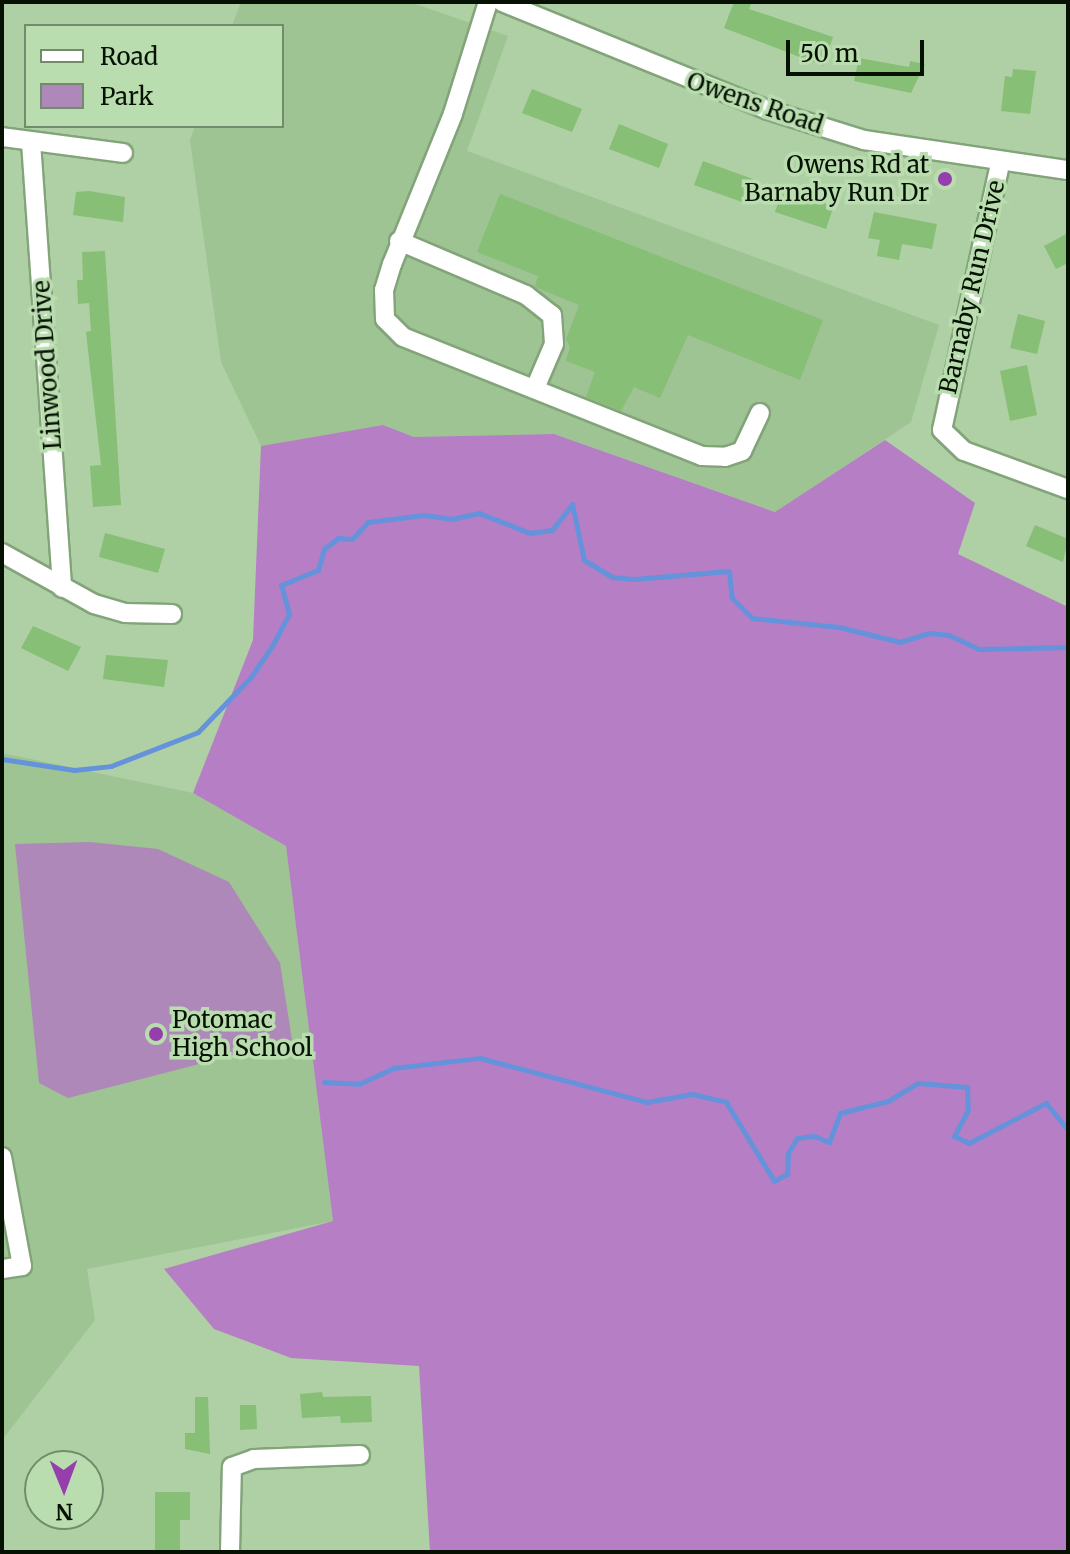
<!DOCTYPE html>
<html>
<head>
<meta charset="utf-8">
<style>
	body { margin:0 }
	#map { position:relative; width:1070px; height:1554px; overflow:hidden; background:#aed0a4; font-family:Merriweather,serif }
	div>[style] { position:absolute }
	.built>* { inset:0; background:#9ec493 }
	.green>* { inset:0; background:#ad88b8 }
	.forest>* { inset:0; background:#b57ec5 }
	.stream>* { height:5px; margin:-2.5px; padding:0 2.5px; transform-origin:2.5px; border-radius:2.5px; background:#6593db }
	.building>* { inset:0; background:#86bf75 }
	.roads { filter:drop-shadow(2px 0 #83a47a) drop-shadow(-2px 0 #83a47a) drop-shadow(0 2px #83a47a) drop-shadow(0 -2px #83a47a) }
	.minor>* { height:18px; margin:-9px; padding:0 9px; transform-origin:9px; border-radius:9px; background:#fff }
	.dots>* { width:22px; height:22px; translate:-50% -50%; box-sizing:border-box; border:4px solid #baddb0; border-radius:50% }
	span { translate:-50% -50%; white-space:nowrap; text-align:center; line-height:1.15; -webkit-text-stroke:7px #baddb0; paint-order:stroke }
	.street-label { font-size:24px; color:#061103 }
	.poi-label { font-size:24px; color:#061103 }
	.right { translate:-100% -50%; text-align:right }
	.left { translate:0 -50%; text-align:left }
	.frame { position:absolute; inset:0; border:4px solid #061103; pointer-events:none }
	.legend { position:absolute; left:24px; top:24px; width:260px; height:104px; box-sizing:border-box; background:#baddb0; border:2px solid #728b6b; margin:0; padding:10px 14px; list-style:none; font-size:24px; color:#061103 }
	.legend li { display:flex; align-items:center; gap:16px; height:40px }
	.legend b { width:40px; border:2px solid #728b6b }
	.north { position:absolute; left:24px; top:1450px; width:80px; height:80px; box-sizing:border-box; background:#baddb0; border:2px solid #728b6b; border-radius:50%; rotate:179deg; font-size:22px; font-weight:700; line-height:32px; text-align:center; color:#061103 }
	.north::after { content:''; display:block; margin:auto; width:28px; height:36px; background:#963fac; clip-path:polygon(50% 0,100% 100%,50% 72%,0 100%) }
	.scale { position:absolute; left:786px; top:40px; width:138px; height:36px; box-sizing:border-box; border:4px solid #061103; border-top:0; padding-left:10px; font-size:24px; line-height:28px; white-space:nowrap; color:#061103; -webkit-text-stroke:6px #baddb0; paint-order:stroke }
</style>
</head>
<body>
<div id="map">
	<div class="built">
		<i style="clip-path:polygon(241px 2px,410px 2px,508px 36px,467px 151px,939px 325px,911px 422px,776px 512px,554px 434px,414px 437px,383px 425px,261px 446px,221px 362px,190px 140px,195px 126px,282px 126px,282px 26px,232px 26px)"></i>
		<i style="clip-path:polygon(2px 753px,193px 793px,286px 846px,333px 1221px,87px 1269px,95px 1320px,2px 1440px)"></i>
	</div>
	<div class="green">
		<i style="clip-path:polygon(90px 842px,158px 849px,229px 882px,280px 963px,292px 1040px,68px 1098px,39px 1083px,15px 844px)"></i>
	</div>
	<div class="forest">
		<i style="clip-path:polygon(383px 425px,414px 437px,554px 434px,775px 512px,885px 440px,975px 503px,958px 554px,1068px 607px,1068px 1552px,430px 1552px,419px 1366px,291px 1358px,214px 1329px,164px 1269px,333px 1221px,286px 846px,193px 793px,253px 640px,261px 446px)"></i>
	</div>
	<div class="stream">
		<i style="left:2px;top:759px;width:73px;rotate:8.7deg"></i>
		<i style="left:74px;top:770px;width:37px;rotate:-6deg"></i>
		<i style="left:111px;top:766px;width:93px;rotate:-21.3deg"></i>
		<i style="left:198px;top:732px;width:76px;rotate:-46.1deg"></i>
		<i style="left:251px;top:677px;width:37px;rotate:-56deg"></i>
		<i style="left:272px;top:646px;width:36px;rotate:-62deg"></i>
		<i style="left:289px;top:614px;width:30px;rotate:-105deg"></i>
		<i style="left:281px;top:585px;width:40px;rotate:-22deg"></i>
		<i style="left:318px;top:570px;width:22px;rotate:-74deg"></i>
		<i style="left:324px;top:549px;width:18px;rotate:-38deg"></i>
		<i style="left:338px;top:538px;width:14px;rotate:4deg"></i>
		<i style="left:352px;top:539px;width:23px;rotate:-47deg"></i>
		<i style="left:368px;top:522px;width:56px;rotate:-7.1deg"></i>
		<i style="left:424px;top:515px;width:27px;rotate:8deg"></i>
		<i style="left:451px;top:519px;width:29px;rotate:-12deg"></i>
		<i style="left:479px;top:513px;width:55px;rotate:21.4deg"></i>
		<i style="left:530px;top:533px;width:22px;rotate:-8deg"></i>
		<i style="left:552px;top:530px;width:33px;rotate:-52deg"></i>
		<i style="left:572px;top:504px;width:57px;rotate:77.9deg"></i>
		<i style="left:584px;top:560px;width:33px;rotate:31deg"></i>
		<i style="left:612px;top:577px;width:22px;rotate:5deg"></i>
		<i style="left:634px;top:579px;width:95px;rotate:-4.8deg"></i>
		<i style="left:729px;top:571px;width:27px;rotate:84deg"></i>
		<i style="left:732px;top:598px;width:28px;rotate:45deg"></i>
		<i style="left:752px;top:618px;width:87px;rotate:5.9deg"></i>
		<i style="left:839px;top:627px;width:63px;rotate:13.8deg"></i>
		<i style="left:900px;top:642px;width:30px;rotate:-17deg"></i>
		<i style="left:929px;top:633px;width:20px;rotate:6deg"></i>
		<i style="left:949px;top:635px;width:33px;rotate:25deg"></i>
		<i style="left:979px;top:649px;width:89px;rotate:-1.3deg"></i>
		<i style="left:324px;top:1082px;width:35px;rotate:3deg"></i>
		<i style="left:359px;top:1084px;width:38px;rotate:-25deg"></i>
		<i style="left:393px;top:1068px;width:88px;rotate:-6.6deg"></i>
		<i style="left:480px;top:1058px;width:173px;rotate:14.8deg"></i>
		<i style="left:647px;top:1102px;width:46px;rotate:-10.1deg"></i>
		<i style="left:692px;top:1094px;width:35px;rotate:13deg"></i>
		<i style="left:726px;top:1102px;width:92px;rotate:58.7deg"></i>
		<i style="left:774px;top:1181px;width:15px;rotate:-28deg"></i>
		<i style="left:787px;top:1174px;width:21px;rotate:-87deg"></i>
		<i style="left:788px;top:1153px;width:17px;rotate:-59deg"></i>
		<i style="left:797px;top:1138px;width:17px;rotate:-7deg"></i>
		<i style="left:814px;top:1136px;width:16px;rotate:22deg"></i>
		<i style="left:829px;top:1142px;width:31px;rotate:-69deg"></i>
		<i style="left:840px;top:1113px;width:49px;rotate:-14deg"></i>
		<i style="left:888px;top:1101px;width:35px;rotate:-31deg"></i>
		<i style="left:918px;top:1083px;width:49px;rotate:4.7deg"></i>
		<i style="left:967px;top:1087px;width:23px;rotate:88deg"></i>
		<i style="left:968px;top:1110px;width:30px;rotate:118deg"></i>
		<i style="left:954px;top:1136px;width:17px;rotate:25deg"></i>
		<i style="left:969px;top:1143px;width:87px;rotate:-27.5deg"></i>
		<i style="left:1046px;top:1103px;width:35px;rotate:51deg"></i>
	</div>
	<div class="building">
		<i style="clip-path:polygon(734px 2px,752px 2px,749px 9px,833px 37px,823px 66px,724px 28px)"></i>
		<i style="clip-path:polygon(859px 58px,909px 67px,910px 61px,925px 64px,911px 93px,854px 81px)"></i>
		<i style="clip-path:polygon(1013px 69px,1036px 71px,1030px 114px,1001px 111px,1005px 76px,1012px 77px)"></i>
		<i style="clip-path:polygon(532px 89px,582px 109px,572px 132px,522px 113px)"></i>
		<i style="clip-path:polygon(619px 124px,668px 144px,659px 168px,609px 149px)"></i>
		<i style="clip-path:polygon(703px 161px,753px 179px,745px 203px,694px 185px)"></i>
		<i style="clip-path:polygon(783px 188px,834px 205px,826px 229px,775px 212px)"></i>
		<i style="clip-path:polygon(89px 191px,125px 197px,123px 222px,73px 215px,76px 192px)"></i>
		<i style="clip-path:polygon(500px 194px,823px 320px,800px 380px,688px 335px,660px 398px,634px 387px,621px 411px,586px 397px,595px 372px,566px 361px,570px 347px,566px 339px,579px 305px,535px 287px,538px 276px,477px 252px)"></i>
		<i style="clip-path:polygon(874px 212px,937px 224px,932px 249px,902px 244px,899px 260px,877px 256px,880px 240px,868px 238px)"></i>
		<i style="clip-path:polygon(1068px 233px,1068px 263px,1056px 269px,1044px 246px)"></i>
		<i style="clip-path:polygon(105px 251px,121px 505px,93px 507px,90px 466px,101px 465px,86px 332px,91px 331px,89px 303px,78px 304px,77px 280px,83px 280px,82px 252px)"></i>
		<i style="clip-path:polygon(1018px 314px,1045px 321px,1037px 354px,1010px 348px)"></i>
		<i style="clip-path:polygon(1027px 365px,1037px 415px,1010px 421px,1000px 371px)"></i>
		<i style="clip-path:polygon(1035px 525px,1068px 539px,1063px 562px,1026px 546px)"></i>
		<i style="clip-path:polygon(105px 533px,165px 549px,158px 573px,99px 557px)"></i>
		<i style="clip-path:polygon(33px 626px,81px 647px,68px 671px,21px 648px)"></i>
		<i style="clip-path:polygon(106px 655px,168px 660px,164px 687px,103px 679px)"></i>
		<i style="clip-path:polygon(322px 1392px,323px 1397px,371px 1396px,372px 1422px,341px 1423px,340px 1416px,302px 1418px,300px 1394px)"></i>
		<i style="clip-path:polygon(195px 1397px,208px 1397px,210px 1454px,185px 1449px,185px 1433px,195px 1433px)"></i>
		<i style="clip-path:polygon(240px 1405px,256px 1405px,257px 1429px,240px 1430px)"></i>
		<i style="clip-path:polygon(155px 1492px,190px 1492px,190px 1520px,180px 1520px,180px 1552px,155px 1552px)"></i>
	</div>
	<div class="roads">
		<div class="minor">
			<i style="left:488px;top:2px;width:117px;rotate:107.4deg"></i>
			<i style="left:453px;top:114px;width:162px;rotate:112.1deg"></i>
			<i style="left:392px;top:264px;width:27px;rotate:107deg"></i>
			<i style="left:384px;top:290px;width:29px;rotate:88deg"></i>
			<i style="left:385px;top:319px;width:25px;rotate:45deg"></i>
			<i style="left:403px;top:337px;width:322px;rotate:21.7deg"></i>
			<i style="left:702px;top:456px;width:23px;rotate:2deg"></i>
			<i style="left:725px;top:457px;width:18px;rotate:-19deg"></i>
			<i style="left:742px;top:451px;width:42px;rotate:-64.7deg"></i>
			<i style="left:502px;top:2px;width:287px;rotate:22.1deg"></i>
			<i style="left:768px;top:110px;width:101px;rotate:17.4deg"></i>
			<i style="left:864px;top:140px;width:206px;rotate:8.4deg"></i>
			<i style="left:2px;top:137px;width:122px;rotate:7.5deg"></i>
			<i style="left:31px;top:142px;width:447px;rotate:86deg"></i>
			<i style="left:1000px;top:164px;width:272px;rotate:102.3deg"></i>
			<i style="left:942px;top:430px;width:30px;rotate:44deg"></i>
			<i style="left:964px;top:451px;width:111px;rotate:20.1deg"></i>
			<i style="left:399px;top:241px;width:138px;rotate:23deg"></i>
			<i style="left:526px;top:295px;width:33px;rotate:38deg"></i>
			<i style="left:552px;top:315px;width:29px;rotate:86deg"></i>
			<i style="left:554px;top:344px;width:46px;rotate:113.2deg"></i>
			<i style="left:2px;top:553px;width:105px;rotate:29deg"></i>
			<i style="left:94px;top:604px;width:32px;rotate:16deg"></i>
			<i style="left:125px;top:613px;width:47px;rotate:1.2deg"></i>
			<i style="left:2px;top:1157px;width:111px;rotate:79.6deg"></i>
			<i style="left:22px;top:1266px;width:20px;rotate:171deg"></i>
			<i style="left:230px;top:1552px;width:85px;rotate:-88.7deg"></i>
			<i style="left:232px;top:1467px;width:23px;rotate:-20deg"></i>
			<i style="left:254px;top:1459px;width:106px;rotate:-2.2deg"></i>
		</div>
	</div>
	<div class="dots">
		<i style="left:945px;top:179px;background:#963fac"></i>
		<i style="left:156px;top:1034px;background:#963fac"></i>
	</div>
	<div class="street-label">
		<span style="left:755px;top:103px;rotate:19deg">Owens Road</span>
		<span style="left:972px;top:287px;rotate:-77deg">Barnaby Run Drive</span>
		<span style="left:47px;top:365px;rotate:-94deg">Linwood Drive</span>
	</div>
	<div class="poi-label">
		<span class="right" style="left:929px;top:179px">Owens Rd at<br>Barnaby Run Dr</span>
		<span class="left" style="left:172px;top:1034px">Potomac<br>High School</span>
	</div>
	<div class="frame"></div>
	<ul class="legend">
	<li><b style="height:10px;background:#fff"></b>Road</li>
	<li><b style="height:22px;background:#ad88b8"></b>Park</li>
	</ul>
	<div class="north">N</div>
	<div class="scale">50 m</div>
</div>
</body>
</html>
